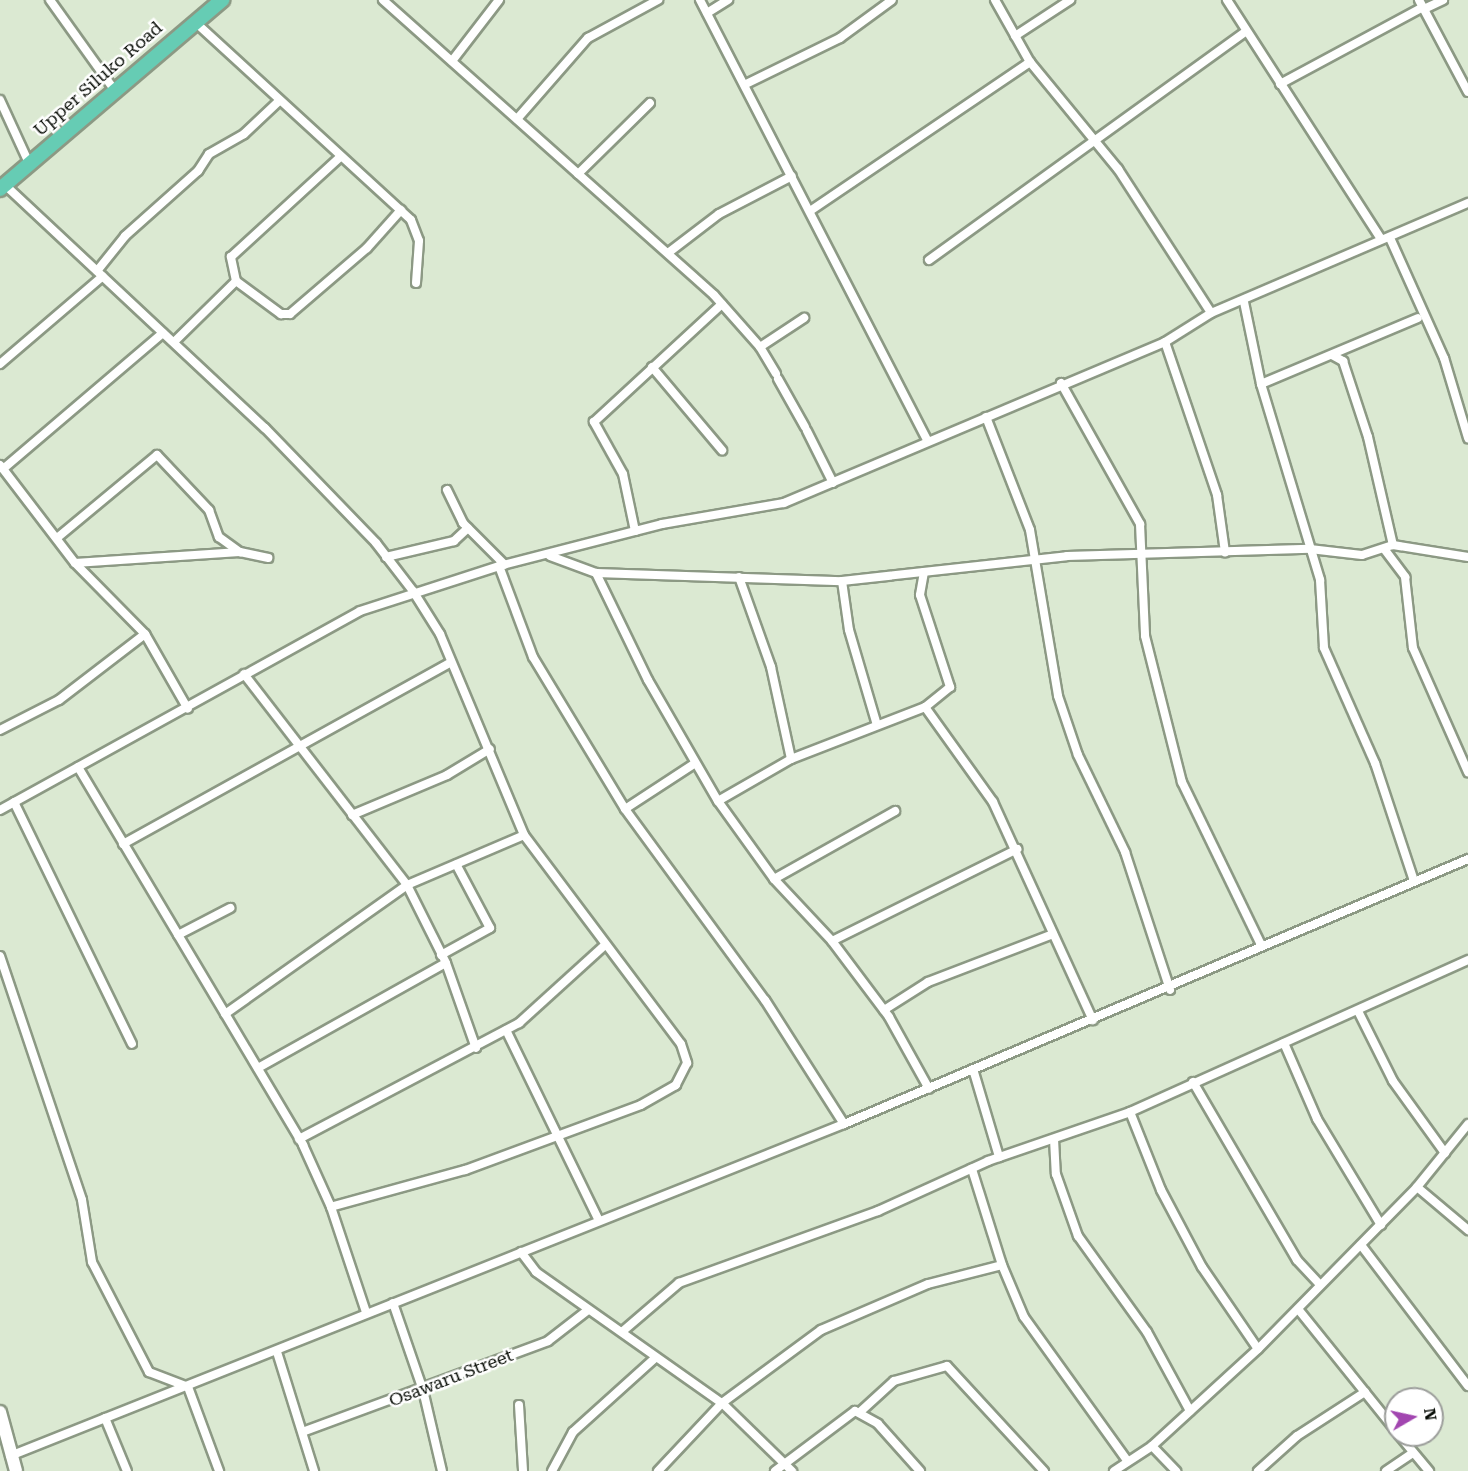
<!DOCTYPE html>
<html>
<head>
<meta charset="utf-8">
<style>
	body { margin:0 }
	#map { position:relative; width:1468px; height:1471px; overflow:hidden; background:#dbe9d2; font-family:"Roboto Serif",serif }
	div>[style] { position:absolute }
	.roads { filter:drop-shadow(2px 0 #8c9984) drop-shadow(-2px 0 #8c9984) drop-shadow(0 2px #8c9984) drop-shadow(0 -2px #8c9984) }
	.street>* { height:8px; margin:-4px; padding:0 4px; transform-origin:4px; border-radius:4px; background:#fff }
	.secondary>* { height:12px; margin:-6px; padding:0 6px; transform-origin:6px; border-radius:6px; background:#fff }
	.primary>* { height:14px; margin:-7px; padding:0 7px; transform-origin:7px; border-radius:7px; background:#66ccb4 }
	span { translate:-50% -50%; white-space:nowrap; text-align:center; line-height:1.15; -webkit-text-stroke:5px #fff; paint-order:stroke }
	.street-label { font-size:18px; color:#080d06 }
	.north { position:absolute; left:1384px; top:1387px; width:60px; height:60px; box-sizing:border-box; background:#fff; border:2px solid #9c9e9b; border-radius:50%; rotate:81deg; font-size:16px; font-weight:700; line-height:24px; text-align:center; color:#080d06 }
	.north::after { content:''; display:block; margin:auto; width:21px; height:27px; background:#a246b0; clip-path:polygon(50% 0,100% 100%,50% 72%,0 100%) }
</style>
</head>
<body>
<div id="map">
	<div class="roads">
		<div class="street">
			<i style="left:50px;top:0;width:108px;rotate:54.4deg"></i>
			<i style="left:383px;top:0;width:443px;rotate:41.7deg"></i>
			<i style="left:714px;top:295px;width:69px;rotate:48.5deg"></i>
			<i style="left:760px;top:347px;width:31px;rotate:59deg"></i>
			<i style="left:700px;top:0;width:495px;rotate:62.7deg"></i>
			<i style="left:995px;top:0;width:71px;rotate:60.6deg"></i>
			<i style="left:1030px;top:62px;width:139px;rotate:50.6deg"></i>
			<i style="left:1118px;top:169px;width:171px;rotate:57.1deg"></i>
			<i style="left:1227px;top:0;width:284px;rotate:57.2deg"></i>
			<i style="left:1419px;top:0;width:104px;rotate:62deg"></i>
			<i style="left:1424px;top:9px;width:21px;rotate:-25deg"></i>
			<i style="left:707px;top:13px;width:25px;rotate:-32deg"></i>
			<i style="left:194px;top:21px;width:294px;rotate:42.5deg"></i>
			<i style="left:411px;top:220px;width:22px;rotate:69deg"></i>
			<i style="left:419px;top:241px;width:42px;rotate:94.1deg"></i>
			<i style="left:1015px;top:36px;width:66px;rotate:-33.2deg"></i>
			<i style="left:452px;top:61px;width:77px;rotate:-52.4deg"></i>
			<i style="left:746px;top:84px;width:105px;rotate:-26.1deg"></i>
			<i style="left:840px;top:38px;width:64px;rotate:-36.2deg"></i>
			<i style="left:1280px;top:84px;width:162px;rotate:-28.3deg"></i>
			<i style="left:0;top:100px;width:69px;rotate:65.3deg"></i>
			<i style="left:517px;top:119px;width:108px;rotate:-48.8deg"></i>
			<i style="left:588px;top:38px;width:80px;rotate:-28.5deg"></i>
			<i style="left:578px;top:174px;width:101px;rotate:-44.6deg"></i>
			<i style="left:5px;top:185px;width:356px;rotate:43.1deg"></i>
			<i style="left:265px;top:428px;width:160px;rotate:46deg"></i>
			<i style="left:376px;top:543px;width:61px;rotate:52.4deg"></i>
			<i style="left:413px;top:591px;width:51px;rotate:57.9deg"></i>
			<i style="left:440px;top:634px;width:218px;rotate:67.3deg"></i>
			<i style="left:524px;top:835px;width:261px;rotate:53.1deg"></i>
			<i style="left:681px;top:1044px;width:20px;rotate:72deg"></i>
			<i style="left:687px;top:1063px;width:25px;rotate:117deg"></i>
			<i style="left:676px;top:1085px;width:40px;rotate:150.3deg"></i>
			<i style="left:641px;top:1105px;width:188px;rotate:159.7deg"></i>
			<i style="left:465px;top:1170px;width:139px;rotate:164.6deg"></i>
			<i style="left:810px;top:211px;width:266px;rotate:-34.1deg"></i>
			<i style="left:1390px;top:238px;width:132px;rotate:65.8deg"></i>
			<i style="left:1444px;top:358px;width:84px;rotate:73.3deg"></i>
			<i style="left:668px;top:253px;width:64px;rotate:-37.4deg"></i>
			<i style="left:719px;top:214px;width:82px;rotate:-27.5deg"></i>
			<i style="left:929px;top:260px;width:391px;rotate:-35.8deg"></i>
			<i style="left:97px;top:271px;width:45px;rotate:-51.3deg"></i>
			<i style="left:125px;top:236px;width:98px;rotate:-41.7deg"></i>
			<i style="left:198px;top:171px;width:20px;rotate:-57deg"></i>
			<i style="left:209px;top:154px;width:40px;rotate:-29.7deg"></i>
			<i style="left:244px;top:134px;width:47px;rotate:-43.3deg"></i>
			<i style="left:236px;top:281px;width:25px;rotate:-102deg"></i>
			<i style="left:231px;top:257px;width:148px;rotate:-42.5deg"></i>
			<i style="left:1244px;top:302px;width:84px;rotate:78.3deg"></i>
			<i style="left:1261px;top:384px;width:205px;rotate:73.2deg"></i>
			<i style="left:1320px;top:580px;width:68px;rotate:86.6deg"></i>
			<i style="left:1324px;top:648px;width:126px;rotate:66.1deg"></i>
			<i style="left:1375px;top:763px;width:124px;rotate:71.7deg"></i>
			<i style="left:174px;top:342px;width:87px;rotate:-44.5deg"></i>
			<i style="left:236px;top:281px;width:56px;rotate:36.3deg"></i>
			<i style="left:281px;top:314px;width:9px"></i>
			<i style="left:290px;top:314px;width:101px;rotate:-40.6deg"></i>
			<i style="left:367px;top:248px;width:51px;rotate:-48.2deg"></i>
			<i style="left:1165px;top:342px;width:162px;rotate:71.2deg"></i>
			<i style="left:1217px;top:495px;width:58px;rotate:82deg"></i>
			<i style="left:760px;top:347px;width:53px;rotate:-33.4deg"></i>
			<i style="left:1332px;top:355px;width:13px;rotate:29deg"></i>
			<i style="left:1343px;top:361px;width:80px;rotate:71.8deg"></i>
			<i style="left:1368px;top:437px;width:111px;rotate:77deg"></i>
			<i style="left:0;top:364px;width:135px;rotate:-40.5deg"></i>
			<i style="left:652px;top:367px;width:109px;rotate:49.9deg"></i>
			<i style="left:778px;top:379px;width:55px;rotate:60.6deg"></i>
			<i style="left:1061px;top:383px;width:162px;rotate:60.7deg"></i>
			<i style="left:1140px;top:524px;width:112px;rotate:87.4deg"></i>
			<i style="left:1145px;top:636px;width:151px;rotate:75.8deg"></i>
			<i style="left:1182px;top:782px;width:181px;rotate:64.1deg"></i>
			<i style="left:1261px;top:384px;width:170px;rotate:-22.8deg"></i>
			<i style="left:986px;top:417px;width:121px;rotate:68.7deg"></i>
			<i style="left:1030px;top:530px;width:168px;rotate:80.4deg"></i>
			<i style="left:1058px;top:696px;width:62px;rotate:71.3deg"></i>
			<i style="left:1078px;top:755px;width:108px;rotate:64.1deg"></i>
			<i style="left:1125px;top:852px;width:145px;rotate:71.9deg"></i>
			<i style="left:807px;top:431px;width:58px;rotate:63.4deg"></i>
			<i style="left:0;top:465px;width:123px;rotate:52.6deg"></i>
			<i style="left:75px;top:563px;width:100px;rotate:45.4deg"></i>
			<i style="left:145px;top:634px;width:86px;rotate:60.2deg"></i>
			<i style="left:3px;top:469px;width:210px;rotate:-40.4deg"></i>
			<i style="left:447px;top:490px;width:37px;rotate:64deg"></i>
			<i style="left:463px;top:523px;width:59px;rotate:45deg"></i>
			<i style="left:635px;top:531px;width:58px;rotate:-101.9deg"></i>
			<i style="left:623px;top:474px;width:60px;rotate:-119.1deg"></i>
			<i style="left:594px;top:422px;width:174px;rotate:-42.7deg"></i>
			<i style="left:57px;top:538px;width:130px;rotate:-39.7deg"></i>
			<i style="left:157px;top:455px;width:76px;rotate:46.6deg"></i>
			<i style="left:209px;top:510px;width:29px;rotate:70deg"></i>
			<i style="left:219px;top:537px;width:26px;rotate:36deg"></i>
			<i style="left:1385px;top:550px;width:34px;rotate:53deg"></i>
			<i style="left:1405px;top:577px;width:71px;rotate:83.6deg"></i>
			<i style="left:1413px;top:648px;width:136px;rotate:66.1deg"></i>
			<i style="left:550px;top:556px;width:49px;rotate:20.3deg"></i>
			<i style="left:596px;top:573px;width:246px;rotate:1.9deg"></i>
			<i style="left:842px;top:581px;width:226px;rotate:-6.3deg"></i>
			<i style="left:1067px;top:556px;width:243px;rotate:-1.7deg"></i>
			<i style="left:1310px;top:549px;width:52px;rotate:6.6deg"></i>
			<i style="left:1362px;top:555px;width:33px;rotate:-18deg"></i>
			<i style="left:1393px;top:545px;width:76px;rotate:9.1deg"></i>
			<i style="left:386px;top:557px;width:70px;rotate:-13.2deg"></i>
			<i style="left:454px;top:541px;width:19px;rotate:-43deg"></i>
			<i style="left:75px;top:563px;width:165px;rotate:-3.8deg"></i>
			<i style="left:240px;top:552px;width:29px;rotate:12deg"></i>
			<i style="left:499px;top:566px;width:97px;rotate:69.5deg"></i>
			<i style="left:533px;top:657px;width:178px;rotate:58.8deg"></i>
			<i style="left:625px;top:809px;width:237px;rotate:53.8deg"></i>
			<i style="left:765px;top:1000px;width:147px;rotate:57.5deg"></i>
			<i style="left:924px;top:572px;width:23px;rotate:100deg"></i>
			<i style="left:920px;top:595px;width:97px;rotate:71.9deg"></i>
			<i style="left:950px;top:687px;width:32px;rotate:141deg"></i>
			<i style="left:596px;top:573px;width:119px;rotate:64.1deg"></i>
			<i style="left:648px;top:680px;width:140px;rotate:60deg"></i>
			<i style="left:718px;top:801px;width:96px;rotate:54.3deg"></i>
			<i style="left:774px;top:879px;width:85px;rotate:46.9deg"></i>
			<i style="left:832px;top:941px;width:95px;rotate:53.1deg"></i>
			<i style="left:889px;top:1017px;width:82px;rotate:60.9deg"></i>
			<i style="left:739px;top:577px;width:96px;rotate:70.4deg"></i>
			<i style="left:771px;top:667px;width:94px;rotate:77.7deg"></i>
			<i style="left:842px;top:581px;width:49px;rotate:81.9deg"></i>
			<i style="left:849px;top:630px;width:96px;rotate:73.6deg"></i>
			<i style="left:244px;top:674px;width:267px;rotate:52.3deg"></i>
			<i style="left:407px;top:885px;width:87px;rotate:63.4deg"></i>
			<i style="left:446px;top:963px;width:90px;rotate:70.6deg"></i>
			<i style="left:0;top:730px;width:66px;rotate:-27deg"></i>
			<i style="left:59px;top:700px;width:108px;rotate:-37.5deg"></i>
			<i style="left:78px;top:767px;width:440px;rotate:59.2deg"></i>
			<i style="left:303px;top:1145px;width:68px;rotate:65.7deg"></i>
			<i style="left:331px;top:1207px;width:111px;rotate:71.6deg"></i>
			<i style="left:718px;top:801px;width:84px;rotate:-29.9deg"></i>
			<i style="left:791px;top:759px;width:144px;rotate:-21.2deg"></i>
			<i style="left:925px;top:707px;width:117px;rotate:54.4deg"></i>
			<i style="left:993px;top:802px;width:240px;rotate:65.4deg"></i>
			<i style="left:14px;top:802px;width:269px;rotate:64deg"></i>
			<i style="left:625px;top:809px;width:82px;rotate:-33.1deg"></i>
			<i style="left:0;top:810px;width:411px;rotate:-28.9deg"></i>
			<i style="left:360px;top:611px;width:146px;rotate:-17.9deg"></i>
			<i style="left:499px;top:566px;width:168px;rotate:-14.4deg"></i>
			<i style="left:662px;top:524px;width:124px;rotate:-9.8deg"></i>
			<i style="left:784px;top:503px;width:414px;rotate:-22.9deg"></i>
			<i style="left:1165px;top:342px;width:54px;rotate:-32.2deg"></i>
			<i style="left:1211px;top:313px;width:280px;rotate:-23.2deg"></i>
			<i style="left:352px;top:815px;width:103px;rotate:-22.8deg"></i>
			<i style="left:447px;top:775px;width:50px;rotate:-31.2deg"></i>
			<i style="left:123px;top:844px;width:375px;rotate:-29deg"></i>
			<i style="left:774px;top:879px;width:139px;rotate:-29.3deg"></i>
			<i style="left:178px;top:935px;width:59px;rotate:-27.4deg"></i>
			<i style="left:832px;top:941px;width:207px;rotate:-26.4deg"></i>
			<i style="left:441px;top:955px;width:56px;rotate:-28.9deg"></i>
			<i style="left:490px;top:928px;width:72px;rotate:-118deg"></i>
			<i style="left:0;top:956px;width:257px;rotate:71.4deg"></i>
			<i style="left:82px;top:1200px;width:63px;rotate:80.8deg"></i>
			<i style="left:92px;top:1262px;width:124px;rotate:62.6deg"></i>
			<i style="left:149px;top:1372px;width:42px;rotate:21deg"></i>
			<i style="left:188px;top:1387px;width:90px;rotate:69.7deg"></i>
			<i style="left:884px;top:1010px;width:52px;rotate:-32.5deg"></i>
			<i style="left:928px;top:982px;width:134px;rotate:-21deg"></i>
			<i style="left:1358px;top:1011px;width:78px;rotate:63.4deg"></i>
			<i style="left:1393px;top:1081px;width:89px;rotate:54.2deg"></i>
			<i style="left:225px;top:1014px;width:223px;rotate:-35.3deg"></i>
			<i style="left:407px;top:885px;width:127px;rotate:-23.1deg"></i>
			<i style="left:506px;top:1030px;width:210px;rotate:64deg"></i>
			<i style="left:1284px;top:1043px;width:83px;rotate:66.5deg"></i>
			<i style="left:1317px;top:1119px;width:124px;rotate:58.9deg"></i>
			<i style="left:258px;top:1068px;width:215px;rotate:-29.2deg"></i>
			<i style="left:973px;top:1069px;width:92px;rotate:73.5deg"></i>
			<i style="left:1193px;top:1082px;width:206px;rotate:59.7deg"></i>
			<i style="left:1297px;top:1260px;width:33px;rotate:47deg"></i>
			<i style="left:1130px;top:1112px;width:84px;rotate:68.3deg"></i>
			<i style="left:1161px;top:1190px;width:87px;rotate:62deg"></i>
			<i style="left:1202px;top:1267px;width:99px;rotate:55.7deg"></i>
			<i style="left:299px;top:1139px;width:249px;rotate:-27.8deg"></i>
			<i style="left:519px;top:1023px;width:115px;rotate:-42.2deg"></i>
			<i style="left:1054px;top:1139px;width:35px;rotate:87deg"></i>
			<i style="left:1056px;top:1174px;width:66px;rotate:70.5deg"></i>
			<i style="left:1078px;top:1236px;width:118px;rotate:54.3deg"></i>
			<i style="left:1147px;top:1332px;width:90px;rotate:61.4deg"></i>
			<i style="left:1417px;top:1187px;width:67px;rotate:40.1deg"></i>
			<i style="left:1361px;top:1245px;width:177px;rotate:52.8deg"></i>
			<i style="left:521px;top:1252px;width:25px;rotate:53deg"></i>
			<i style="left:536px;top:1272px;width:228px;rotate:35.2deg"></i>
			<i style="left:722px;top:1403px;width:98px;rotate:44.2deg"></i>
			<i style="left:1002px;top:1265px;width:56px;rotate:67.1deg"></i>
			<i style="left:1024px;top:1317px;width:175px;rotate:54.3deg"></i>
			<i style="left:393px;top:1303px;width:92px;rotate:71deg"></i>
			<i style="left:423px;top:1390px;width:83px;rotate:76.8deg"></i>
			<i style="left:1298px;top:1309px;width:156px;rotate:51.2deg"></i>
			<i style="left:623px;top:1331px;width:74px;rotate:-40.6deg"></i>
			<i style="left:679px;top:1283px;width:212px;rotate:-19.9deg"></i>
			<i style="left:878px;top:1211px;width:121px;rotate:-24.4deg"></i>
			<i style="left:988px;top:1161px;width:150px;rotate:-19deg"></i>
			<i style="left:1130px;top:1112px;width:371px;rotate:-24.2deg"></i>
			<i style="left:277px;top:1352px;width:125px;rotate:72.7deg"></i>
			<i style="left:519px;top:1405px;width:66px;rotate:86.5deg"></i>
			<i style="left:860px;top:1412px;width:46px;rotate:-42.4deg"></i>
			<i style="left:894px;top:1381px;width:55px;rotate:-15.8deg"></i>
			<i style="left:947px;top:1366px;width:143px;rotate:47.3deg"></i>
			<i style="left:105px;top:1418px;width:57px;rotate:67.5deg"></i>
			<i style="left:305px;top:1431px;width:259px;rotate:-20.3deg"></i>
			<i style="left:548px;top:1341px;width:51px;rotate:-37.8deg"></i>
			<i style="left:1399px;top:1435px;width:47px;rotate:50.2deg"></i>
			<i style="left:1152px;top:1446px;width:35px;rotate:46deg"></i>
			<i style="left:10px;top:1456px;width:898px;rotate:-21.71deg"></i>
			<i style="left:844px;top:1124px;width:678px;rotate:-23.01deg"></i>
			<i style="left:552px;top:1471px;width:44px;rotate:-61.7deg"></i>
			<i style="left:573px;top:1432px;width:109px;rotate:-42deg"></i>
			<i style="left:658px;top:1471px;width:93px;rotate:-46.7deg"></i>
			<i style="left:722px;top:1403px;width:123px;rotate:-36.4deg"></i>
			<i style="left:821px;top:1330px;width:116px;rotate:-23.3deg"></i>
			<i style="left:928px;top:1284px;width:76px;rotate:-14.4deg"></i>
			<i style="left:1002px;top:1265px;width:101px;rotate:-107.4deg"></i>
			<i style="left:775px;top:1471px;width:100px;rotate:-36.9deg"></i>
			<i style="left:855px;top:1411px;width:26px;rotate:29deg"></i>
			<i style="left:878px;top:1424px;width:63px;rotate:48.2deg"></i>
			<i style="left:1114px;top:1471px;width:45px;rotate:-33.3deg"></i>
			<i style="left:1152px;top:1446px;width:144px;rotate:-42.5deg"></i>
			<i style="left:1258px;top:1349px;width:227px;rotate:-45.5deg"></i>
			<i style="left:1417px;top:1187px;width:81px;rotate:-51deg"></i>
			<i style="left:1258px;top:1471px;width:52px;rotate:-41.9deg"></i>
			<i style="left:1297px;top:1436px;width:81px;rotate:-32.9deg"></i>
			<i style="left:1386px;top:1471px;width:32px;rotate:-34deg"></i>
		</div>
		<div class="secondary">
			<i style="left:0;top:1412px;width:61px;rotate:74.8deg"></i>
		</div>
		<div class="primary">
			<i style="left:0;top:189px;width:292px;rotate:-40.4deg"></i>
		</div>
	</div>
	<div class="street-label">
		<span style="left:98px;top:79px;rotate:-41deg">Upper Siluko Road</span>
		<span style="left:451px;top:1378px;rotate:-21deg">Osawaru Street</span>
	</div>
	<div class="north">N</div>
</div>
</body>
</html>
